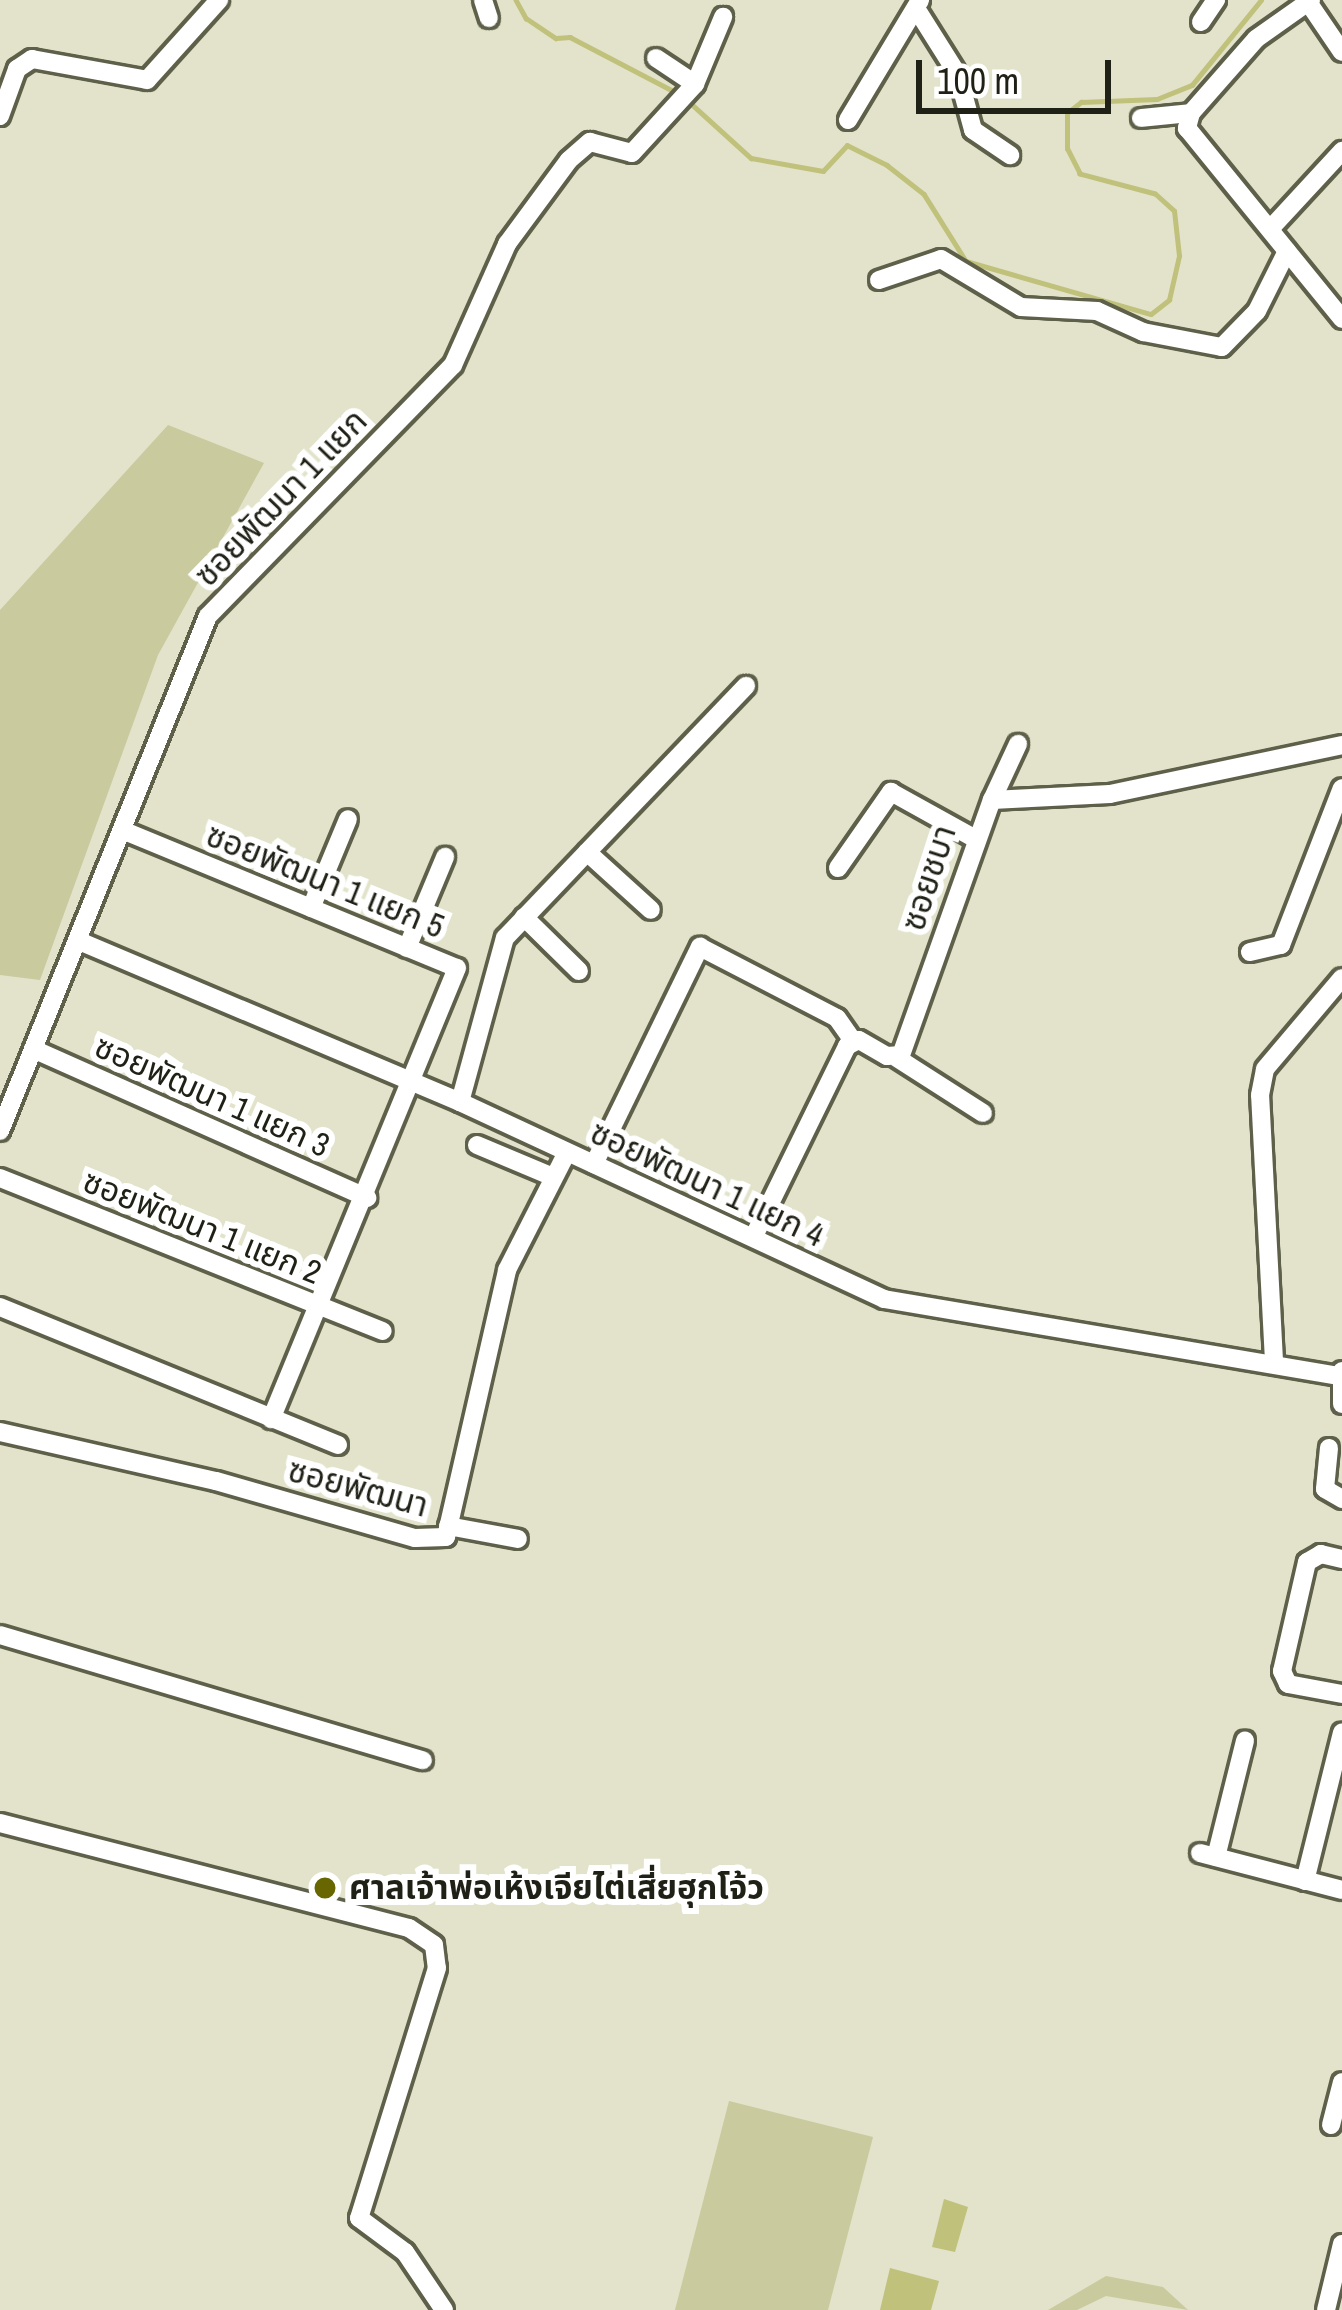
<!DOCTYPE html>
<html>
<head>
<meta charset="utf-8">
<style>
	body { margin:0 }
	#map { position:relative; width:1342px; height:2310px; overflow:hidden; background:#e2e3ca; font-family:"Archivo Narrow","Noto Sans Thai",sans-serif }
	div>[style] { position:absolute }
	.green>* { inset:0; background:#c9ca9d }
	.water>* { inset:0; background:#c0c17b }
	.stream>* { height:4.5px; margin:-2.25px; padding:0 2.25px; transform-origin:2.25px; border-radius:2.25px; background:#c0c17b }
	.roads { filter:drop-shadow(3px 0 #5f604a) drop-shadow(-3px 0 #5f604a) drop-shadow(0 3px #5f604a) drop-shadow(0 -3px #5f604a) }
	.minor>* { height:18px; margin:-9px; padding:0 9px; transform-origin:9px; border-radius:9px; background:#fff }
	.dots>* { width:33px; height:33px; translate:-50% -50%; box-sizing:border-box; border:6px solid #fff; border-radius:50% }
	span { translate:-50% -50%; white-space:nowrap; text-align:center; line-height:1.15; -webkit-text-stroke:12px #fff; paint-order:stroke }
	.street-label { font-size:33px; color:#1f2016 }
	.poi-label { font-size:33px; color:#1f2016; font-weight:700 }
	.left { translate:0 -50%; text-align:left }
	.scale { position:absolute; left:916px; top:60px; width:195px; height:54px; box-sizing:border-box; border:6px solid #1f2016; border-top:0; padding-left:15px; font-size:36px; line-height:42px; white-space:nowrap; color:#1f2016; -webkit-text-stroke:9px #fff; paint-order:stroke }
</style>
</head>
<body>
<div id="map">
	<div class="green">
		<i style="clip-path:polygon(168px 425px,264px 463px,158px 655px,40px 980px,0 975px,0 610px)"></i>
		<i style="clip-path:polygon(729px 2101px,873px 2137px,828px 2310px,675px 2310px)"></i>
		<i style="clip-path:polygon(1106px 2276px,1163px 2287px,1188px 2310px,1106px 2296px,1077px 2310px,1048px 2310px)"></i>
	</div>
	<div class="water">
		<i style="clip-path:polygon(944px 2199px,968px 2207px,955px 2252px,932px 2247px)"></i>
		<i style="clip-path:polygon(890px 2268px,939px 2281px,931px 2310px,880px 2310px)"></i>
	</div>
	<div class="stream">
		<i style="left:516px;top:0;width:21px;rotate:61deg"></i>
		<i style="left:526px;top:18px;width:36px;rotate:34deg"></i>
		<i style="left:556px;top:38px;width:14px;rotate:-4deg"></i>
		<i style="left:570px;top:37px;width:121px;rotate:27.6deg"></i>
		<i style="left:686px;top:99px;width:88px;rotate:42.2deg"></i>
		<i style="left:751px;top:158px;width:73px;rotate:10.2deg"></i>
		<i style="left:823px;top:171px;width:35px;rotate:-47deg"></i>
		<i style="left:847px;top:145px;width:45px;rotate:26.6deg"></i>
		<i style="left:887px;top:165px;width:47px;rotate:38.1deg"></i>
		<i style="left:924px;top:194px;width:79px;rotate:57.9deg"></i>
		<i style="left:966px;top:261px;width:192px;rotate:16deg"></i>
		<i style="left:1151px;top:314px;width:23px;rotate:-38deg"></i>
		<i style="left:1169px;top:300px;width:45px;rotate:-77.2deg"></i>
		<i style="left:1179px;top:256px;width:45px;rotate:-96.3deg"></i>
		<i style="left:1174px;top:211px;width:25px;rotate:-138deg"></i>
		<i style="left:1155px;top:194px;width:78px;rotate:-165.1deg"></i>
		<i style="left:1080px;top:174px;width:28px;rotate:-117deg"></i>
		<i style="left:1067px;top:149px;width:36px;rotate:-90deg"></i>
		<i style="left:1067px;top:113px;width:18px;rotate:-38deg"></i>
		<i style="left:1081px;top:102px;width:76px;rotate:-2.3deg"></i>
		<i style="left:1157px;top:99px;width:38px;rotate:-22deg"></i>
		<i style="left:1192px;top:85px;width:109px;rotate:-50.9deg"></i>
	</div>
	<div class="roads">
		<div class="minor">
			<i style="left:483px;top:0;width:19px;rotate:72deg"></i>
			<i style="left:1311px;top:0;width:67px;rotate:144.7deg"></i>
			<i style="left:1256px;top:39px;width:98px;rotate:131.3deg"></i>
			<i style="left:1191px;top:113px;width:16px;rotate:105deg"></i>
			<i style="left:1187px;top:128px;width:246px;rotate:50.9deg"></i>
			<i style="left:1308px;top:2px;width:60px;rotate:55.8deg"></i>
			<i style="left:919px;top:13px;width:73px;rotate:57.8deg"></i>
			<i style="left:958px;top:75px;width:57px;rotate:74.7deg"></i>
			<i style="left:973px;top:130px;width:45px;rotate:34deg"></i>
			<i style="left:1201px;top:22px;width:27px;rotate:-56deg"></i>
			<i style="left:656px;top:58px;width:47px;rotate:33.7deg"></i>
			<i style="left:0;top:116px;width:50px;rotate:-70.1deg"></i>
			<i style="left:17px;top:69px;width:18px;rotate:-34deg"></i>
			<i style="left:32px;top:59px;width:117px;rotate:10.3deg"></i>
			<i style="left:147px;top:80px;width:108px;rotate:-48deg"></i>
			<i style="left:1141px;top:118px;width:50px;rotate:-5.7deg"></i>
			<i style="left:848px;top:120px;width:140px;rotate:-59deg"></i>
			<i style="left:1271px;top:228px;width:105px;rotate:-47.3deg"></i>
			<i style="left:879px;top:280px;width:65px;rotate:-18.7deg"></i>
			<i style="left:941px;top:259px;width:93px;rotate:31deg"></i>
			<i style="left:1021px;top:307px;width:76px;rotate:3deg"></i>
			<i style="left:1097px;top:311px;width:51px;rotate:24.5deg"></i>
			<i style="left:1143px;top:332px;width:80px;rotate:10.8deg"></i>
			<i style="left:1222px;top:347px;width:50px;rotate:-45.8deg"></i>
			<i style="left:1257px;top:311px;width:67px;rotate:-63.4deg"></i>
			<i style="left:992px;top:800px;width:62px;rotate:-65.1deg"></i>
			<i style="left:122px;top:830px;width:362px;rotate:22.4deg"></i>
			<i style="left:457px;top:968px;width:488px;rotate:112.4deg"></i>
			<i style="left:587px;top:852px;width:86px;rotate:42.2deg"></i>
			<i style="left:838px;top:868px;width:93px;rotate:-55.1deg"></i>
			<i style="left:891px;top:792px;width:95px;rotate:29deg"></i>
			<i style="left:311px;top:908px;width:96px;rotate:-67.4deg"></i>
			<i style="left:524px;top:917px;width:77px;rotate:44.5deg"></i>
			<i style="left:79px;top:941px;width:414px;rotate:22.9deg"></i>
			<i style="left:460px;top:1102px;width:468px;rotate:24.9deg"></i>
			<i style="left:884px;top:1299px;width:462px;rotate:9.6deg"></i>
			<i style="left:407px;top:948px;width:99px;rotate:-67.3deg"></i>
			<i style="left:1250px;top:952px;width:32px;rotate:-13deg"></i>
			<i style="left:1281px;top:945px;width:168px;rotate:-68.8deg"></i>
			<i style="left:33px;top:1049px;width:366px;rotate:24deg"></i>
			<i style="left:897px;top:1058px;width:102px;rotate:32.6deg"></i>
			<i style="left:460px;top:1102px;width:170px;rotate:-74.7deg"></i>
			<i style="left:505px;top:938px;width:349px;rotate:-46.3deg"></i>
			<i style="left:0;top:1131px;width:555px;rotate:-68.01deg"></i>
			<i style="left:208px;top:616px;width:351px;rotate:-45.7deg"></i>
			<i style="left:453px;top:365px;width:133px;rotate:-65.9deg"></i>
			<i style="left:507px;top:244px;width:104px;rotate:-53.6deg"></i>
			<i style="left:569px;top:160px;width:28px;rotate:-41deg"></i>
			<i style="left:590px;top:142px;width:43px;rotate:14.7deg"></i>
			<i style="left:632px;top:153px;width:93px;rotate:-47.6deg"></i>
			<i style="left:695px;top:84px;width:73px;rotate:-67.3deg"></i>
			<i style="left:477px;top:1145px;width:82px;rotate:22.8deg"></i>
			<i style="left:594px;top:1164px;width:242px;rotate:-64deg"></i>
			<i style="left:700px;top:947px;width:154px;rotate:27.4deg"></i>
			<i style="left:837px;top:1018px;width:28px;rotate:55deg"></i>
			<i style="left:0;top:1178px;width:412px;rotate:21.8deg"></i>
			<i style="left:754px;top:1236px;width:212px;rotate:-63.9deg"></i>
			<i style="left:847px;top:1046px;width:13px;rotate:-27deg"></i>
			<i style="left:859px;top:1040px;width:32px;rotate:30deg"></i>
			<i style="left:887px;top:1056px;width:14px;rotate:-4deg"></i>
			<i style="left:901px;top:1055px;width:271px;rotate:-70.4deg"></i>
			<i style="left:992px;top:800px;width:118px;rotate:-2.9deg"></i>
			<i style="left:1110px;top:794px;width:237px;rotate:-11.9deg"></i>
			<i style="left:0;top:1307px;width:365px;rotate:22.2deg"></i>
			<i style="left:1274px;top:1361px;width:266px;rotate:-93deg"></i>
			<i style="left:1260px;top:1095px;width:26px;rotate:-79deg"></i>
			<i style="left:1265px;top:1069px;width:119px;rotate:-49.8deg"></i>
			<i style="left:1342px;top:1371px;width:33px;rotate:90deg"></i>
			<i style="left:0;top:1432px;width:221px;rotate:12.8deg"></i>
			<i style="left:216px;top:1481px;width:207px;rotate:16deg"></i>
			<i style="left:415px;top:1538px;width:31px;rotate:-2deg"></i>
			<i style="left:446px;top:1537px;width:274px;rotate:-77.1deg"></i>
			<i style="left:507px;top:1270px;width:132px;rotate:-63deg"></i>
			<i style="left:1329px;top:1448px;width:41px;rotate:95.6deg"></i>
			<i style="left:1325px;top:1489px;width:20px;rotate:30deg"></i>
			<i style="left:448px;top:1526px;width:71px;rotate:10.5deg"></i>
			<i style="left:1342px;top:1559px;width:22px;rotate:-167deg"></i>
			<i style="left:1321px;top:1554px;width:16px;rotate:150deg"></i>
			<i style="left:1307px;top:1562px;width:112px;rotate:102.9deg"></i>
			<i style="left:1282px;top:1671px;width:14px;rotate:65deg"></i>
			<i style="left:1288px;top:1684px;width:55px;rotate:10.5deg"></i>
			<i style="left:0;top:1635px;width:441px;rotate:16.5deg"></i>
			<i style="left:0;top:1823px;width:422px;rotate:14.4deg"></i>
			<i style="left:409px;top:1928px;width:30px;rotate:34deg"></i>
			<i style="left:434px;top:1945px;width:23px;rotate:83deg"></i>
			<i style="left:437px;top:1968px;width:262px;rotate:107.3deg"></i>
			<i style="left:359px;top:2218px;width:57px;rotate:36.5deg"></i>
			<i style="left:405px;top:2252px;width:70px;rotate:56.1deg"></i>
			<i style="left:1200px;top:1853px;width:147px;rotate:14.6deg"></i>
			<i style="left:1216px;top:1857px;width:120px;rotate:-76deg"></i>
			<i style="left:1305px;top:1881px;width:153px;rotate:-76deg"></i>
			<i style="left:1331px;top:2125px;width:44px;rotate:-75.7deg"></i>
			<i style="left:1326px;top:2310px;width:68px;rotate:-76.4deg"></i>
		</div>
	</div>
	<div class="dots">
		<i style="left:325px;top:1888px;background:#676600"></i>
	</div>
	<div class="street-label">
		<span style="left:281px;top:498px;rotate:-46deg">ซอยพัฒนา 1 แยก</span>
		<span style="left:929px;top:878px;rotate:-72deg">ซอยชบา</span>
		<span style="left:325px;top:881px;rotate:22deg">ซอยพัฒนา 1 แยก 5</span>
		<span style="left:212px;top:1096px;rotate:24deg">ซอยพัฒนา 1 แยก 3</span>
		<span style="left:707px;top:1184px;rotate:25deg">ซอยพัฒนา 1 แยก 4</span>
		<span style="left:202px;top:1227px;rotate:22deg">ซอยพัฒนา 1 แยก 2</span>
		<span style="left:358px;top:1488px;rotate:15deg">ซอยพัฒนา</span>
	</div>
	<div class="poi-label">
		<span class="left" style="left:349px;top:1888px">ศาลเจ้าพ่อเห้งเจียไต่เสี่ยฮุกโจ้ว</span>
	</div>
	<div class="scale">100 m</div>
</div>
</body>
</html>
